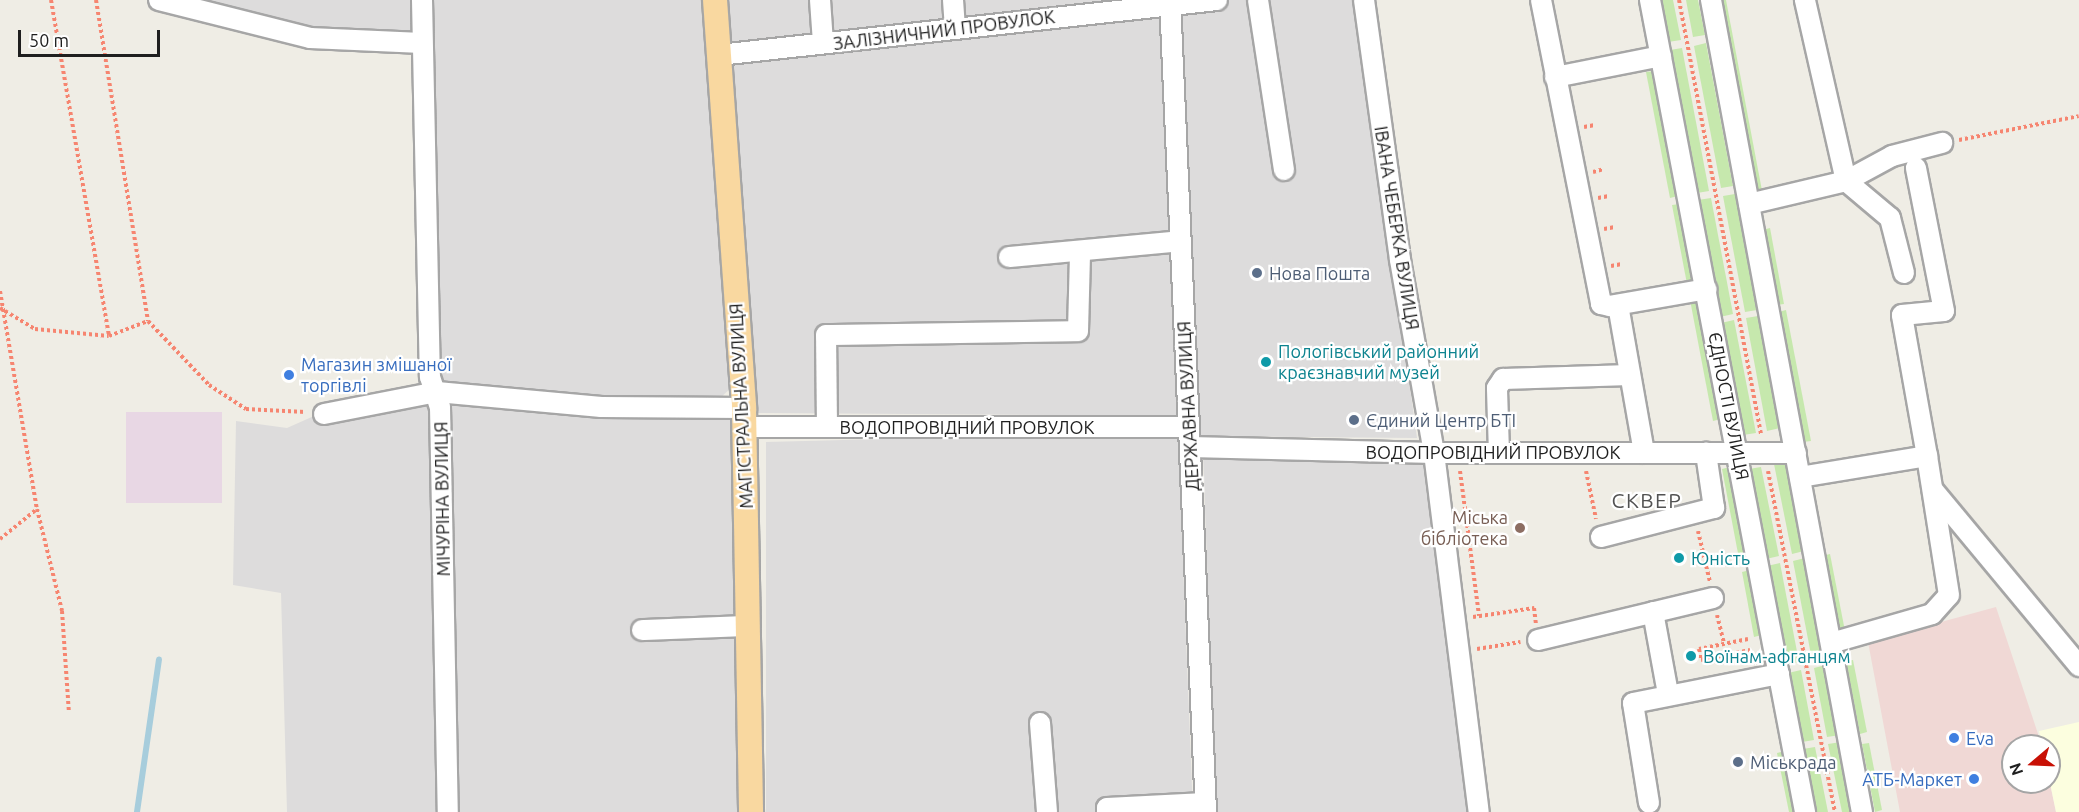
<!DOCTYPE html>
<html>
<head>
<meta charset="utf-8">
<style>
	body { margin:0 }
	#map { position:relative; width:2079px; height:812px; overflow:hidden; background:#efede5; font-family:Ubuntu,sans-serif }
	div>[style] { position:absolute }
	.residential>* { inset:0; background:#dddcdc }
	.commercial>* { inset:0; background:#f0d8d5 }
	.industrial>* { inset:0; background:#e8d7e4 }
	.education>* { inset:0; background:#fcfedf }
	.grass>* { inset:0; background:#c6e8ad }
	.stream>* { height:6px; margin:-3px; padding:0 3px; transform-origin:3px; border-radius:3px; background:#a7cddc }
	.path>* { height:4px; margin-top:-2px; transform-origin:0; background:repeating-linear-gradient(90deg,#f68570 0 3px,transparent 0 6px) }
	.roads { filter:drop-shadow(2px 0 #a6a6a6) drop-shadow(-2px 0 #a6a6a6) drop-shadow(0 2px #a6a6a6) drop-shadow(0 -2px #a6a6a6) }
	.minor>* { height:20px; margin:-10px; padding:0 10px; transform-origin:10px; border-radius:10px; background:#fff }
	.major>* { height:24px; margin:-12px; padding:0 12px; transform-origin:12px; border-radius:12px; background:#f9d8a0 }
	.dots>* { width:16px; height:16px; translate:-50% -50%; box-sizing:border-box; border:3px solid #fff; border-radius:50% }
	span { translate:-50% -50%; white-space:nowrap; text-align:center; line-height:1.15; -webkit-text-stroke:4.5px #fff; paint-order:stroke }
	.street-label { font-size:18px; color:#1f1f1f }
	.service-label { font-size:18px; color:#4e5e75 }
	.left { translate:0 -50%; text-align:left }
	.culture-label { font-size:18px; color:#0d838f }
	.shop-label { font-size:18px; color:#366cbe }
	.right { translate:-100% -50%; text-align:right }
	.education-label { font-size:18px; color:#785e54 }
	.quarter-label { font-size:21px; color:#525252; letter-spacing:1.5px }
	.north { position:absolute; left:2001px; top:734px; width:60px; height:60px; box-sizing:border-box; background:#fff; border:2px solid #a5a5a5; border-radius:50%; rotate:251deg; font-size:16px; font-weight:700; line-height:24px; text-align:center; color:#1f1f1f }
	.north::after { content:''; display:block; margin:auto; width:21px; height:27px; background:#c81005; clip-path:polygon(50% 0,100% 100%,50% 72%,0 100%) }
	.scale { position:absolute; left:18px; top:30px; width:142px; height:27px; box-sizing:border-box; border:3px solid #1f1f1f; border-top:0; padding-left:8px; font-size:18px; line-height:21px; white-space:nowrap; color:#1f1f1f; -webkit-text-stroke:4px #fff; paint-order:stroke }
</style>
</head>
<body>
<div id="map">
	<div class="residential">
		<i style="clip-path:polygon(205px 0,419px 0,420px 27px,410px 39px,315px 28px,204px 7px)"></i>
		<i style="clip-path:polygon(430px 0,706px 0,733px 386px,717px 401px,446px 387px,438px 372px)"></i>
		<i style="clip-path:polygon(725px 0,1141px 0,729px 47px)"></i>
		<i style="clip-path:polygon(1179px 0,1356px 0,1417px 438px,1201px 436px)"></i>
		<i style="clip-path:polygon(1160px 15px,1178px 416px,754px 413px,729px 60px)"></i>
		<i style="clip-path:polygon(444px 399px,736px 416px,739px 812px,452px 812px)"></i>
		<i style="clip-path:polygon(436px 401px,443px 812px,287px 812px,281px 593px,233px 585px,236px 421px,287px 428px,341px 404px)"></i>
		<i style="clip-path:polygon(999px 436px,1178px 438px,1193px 812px,766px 812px,766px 442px)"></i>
		<i style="clip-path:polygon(1203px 452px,1424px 464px,1470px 812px,1216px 812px)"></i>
	</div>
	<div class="commercial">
		<i style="clip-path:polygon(1996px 607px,2042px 746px,2013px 746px,2013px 782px,2049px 779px,2056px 812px,1900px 812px,1868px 642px)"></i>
	</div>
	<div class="industrial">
		<i style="clip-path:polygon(126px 412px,222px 412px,222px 503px,126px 503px)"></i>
	</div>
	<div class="education">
		<i style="clip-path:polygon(2079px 722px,2079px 812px,2056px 812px,2049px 778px,2049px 746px,2042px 746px,2039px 731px)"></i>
	</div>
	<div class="grass">
		<i style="clip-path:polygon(1660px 0,1673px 0,1681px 40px,1668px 42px)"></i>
		<i style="clip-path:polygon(1686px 0,1698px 0,1705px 35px,1693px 37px)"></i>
		<i style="clip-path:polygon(1718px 0,1726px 0,1763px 196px,1756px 198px)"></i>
		<i style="clip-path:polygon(1706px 43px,1733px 186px,1721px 188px,1694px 46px)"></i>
		<i style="clip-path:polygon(1682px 48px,1709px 191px,1697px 193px,1670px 50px)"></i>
		<i style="clip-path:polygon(1654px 71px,1678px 196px,1670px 198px,1646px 72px)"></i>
		<i style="clip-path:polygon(1735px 194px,1757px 310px,1745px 312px,1723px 196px)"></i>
		<i style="clip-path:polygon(1711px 198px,1733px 314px,1720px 317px,1698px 200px)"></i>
		<i style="clip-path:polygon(1680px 204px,1721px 419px,1713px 421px,1672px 205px)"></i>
		<i style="clip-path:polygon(1770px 228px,1784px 304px,1777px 305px,1762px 230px)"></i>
		<i style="clip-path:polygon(1786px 310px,1811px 441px,1803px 442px,1778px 312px)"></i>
		<i style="clip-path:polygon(1758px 316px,1780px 428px,1767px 431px,1746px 318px)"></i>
		<i style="clip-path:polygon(1734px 320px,1756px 433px,1743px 435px,1721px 323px)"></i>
		<i style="clip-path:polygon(1787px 462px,1804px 551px,1792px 554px,1774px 464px)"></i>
		<i style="clip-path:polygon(1730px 467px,1748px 562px,1740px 564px,1722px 469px)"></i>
		<i style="clip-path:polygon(1761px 467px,1779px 556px,1766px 559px,1749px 469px)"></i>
		<i style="clip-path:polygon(1830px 554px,1845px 631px,1837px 632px,1822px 556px)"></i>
		<i style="clip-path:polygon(1805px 558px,1825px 657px,1812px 660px,1793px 561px)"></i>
		<i style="clip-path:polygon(1780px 563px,1799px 662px,1786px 665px,1767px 566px)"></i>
		<i style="clip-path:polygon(1750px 570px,1762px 635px,1754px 637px,1742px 572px)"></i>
		<i style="clip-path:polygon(1853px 660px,1867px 732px,1860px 734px,1846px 661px)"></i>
		<i style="clip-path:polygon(1826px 665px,1840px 735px,1827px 737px,1814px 668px)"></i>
		<i style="clip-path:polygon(1801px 670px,1814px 740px,1802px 742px,1788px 673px)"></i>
		<i style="clip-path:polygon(1841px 742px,1855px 812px,1842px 812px,1828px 744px)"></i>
		<i style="clip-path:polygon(1869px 743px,1882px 810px,1875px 812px,1862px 744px)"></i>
		<i style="clip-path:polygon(1815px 747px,1828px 812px,1815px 812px,1803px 749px)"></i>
		<i style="clip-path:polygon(1785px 751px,1797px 812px,1789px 812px,1777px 753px)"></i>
	</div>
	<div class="stream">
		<i style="left:137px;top:812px;width:154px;rotate:-81.8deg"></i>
	</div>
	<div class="path">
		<i style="left:51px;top:0;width:341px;rotate:80.2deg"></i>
		<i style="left:96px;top:0;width:325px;rotate:80.8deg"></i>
		<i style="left:1679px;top:0;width:442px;rotate:79.3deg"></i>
		<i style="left:1584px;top:127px;width:11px;rotate:-10deg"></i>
		<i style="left:1959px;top:140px;width:122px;rotate:-11.3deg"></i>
		<i style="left:1593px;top:172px;width:11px;rotate:-15deg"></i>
		<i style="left:1598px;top:198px;width:11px;rotate:-10deg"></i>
		<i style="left:1604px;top:229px;width:11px;rotate:-10deg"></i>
		<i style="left:1611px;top:266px;width:11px;rotate:-10deg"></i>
		<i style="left:0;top:291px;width:221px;rotate:80.4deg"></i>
		<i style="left:37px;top:509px;width:105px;rotate:76.2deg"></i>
		<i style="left:62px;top:611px;width:102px;rotate:86.1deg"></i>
		<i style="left:0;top:308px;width:41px;rotate:31deg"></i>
		<i style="left:35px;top:329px;width:74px;rotate:5.4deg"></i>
		<i style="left:109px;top:336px;width:42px;rotate:-21deg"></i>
		<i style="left:148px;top:321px;width:88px;rotate:46.4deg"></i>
		<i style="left:209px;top:385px;width:44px;rotate:33deg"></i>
		<i style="left:246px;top:409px;width:60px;rotate:2.9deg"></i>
		<i style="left:1460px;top:471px;width:146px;rotate:82.5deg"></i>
		<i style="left:1586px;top:471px;width:49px;rotate:78.2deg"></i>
		<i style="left:1768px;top:471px;width:348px;rotate:78.9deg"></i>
		<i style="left:1698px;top:531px;width:52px;rotate:76.8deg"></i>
		<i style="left:0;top:539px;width:48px;rotate:-39deg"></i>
		<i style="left:1717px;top:615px;width:30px;rotate:76deg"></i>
		<i style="left:1473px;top:617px;width:62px;rotate:-8.4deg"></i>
		<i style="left:1534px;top:608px;width:16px;rotate:83deg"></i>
		<i style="left:1748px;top:639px;width:50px;rotate:168.5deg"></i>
		<i style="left:1699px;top:649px;width:11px;rotate:80deg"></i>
		<i style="left:1701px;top:660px;width:50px;rotate:-11.5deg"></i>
		<i style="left:1477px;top:649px;width:44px;rotate:-9.2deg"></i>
	</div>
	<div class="roads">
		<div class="minor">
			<i style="left:159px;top:0;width:156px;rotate:14.1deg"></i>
			<i style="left:310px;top:38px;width:112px;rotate:2.6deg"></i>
			<i style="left:422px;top:0;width:377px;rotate:88.8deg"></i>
			<i style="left:430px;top:377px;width:32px;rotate:72deg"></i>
			<i style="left:440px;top:407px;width:405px;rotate:88.9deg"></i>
			<i style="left:820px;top:0;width:43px;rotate:86deg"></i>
			<i style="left:953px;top:0;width:29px;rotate:86deg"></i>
			<i style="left:1170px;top:0;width:813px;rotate:87.46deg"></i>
			<i style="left:1258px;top:0;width:172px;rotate:81.3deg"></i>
			<i style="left:1364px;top:0;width:262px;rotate:82.1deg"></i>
			<i style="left:1400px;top:260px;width:196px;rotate:80deg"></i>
			<i style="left:1434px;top:453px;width:362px;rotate:82.9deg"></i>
			<i style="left:1541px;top:0;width:310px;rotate:78.8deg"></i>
			<i style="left:1601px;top:304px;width:9px;rotate:13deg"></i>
			<i style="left:1610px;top:306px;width:98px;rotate:-9.9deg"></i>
			<i style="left:1650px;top:0;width:827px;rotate:79.19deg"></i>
			<i style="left:1711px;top:0;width:826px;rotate:79.47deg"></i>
			<i style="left:719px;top:55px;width:501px;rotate:-6.3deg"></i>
			<i style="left:1555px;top:77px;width:108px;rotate:-11.2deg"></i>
			<i style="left:1749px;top:204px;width:100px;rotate:-13.3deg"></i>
			<i style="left:1846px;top:181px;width:186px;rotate:-102.8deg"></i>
			<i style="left:1009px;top:257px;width:172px;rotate:-5.3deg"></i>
			<i style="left:1904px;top:273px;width:57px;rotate:-104.3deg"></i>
			<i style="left:1890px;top:218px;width:57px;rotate:-139.9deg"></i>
			<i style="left:1846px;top:181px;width:52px;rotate:-28.5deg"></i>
			<i style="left:1892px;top:156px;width:52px;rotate:-14.6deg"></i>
			<i style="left:1618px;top:305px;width:150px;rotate:80deg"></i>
			<i style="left:324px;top:414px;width:115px;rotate:-11deg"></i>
			<i style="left:437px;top:392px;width:165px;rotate:5.2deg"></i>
			<i style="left:601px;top:407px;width:143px;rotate:0.4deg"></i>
			<i style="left:745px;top:427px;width:444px"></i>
			<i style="left:827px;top:427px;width:92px;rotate:-90.6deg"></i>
			<i style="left:826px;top:335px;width:252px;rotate:-0.9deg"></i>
			<i style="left:1078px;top:331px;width:79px;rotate:-88.5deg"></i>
			<i style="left:1190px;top:447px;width:244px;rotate:1.4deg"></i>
			<i style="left:1434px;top:453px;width:362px"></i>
			<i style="left:1499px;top:453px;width:65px;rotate:-91.8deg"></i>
			<i style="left:1497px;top:388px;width:11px;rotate:-56deg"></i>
			<i style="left:1503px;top:379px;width:127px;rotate:-1.8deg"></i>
			<i style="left:1800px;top:477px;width:129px;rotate:-9.4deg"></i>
			<i style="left:1927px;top:456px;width:143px;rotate:-100.1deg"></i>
			<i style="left:1902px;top:315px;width:42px;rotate:-5.4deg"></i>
			<i style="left:1944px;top:311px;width:146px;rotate:-101.1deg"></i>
			<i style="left:1933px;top:490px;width:229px;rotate:50.3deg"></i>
			<i style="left:1601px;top:537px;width:117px;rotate:-14.4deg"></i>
			<i style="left:1714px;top:508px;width:56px;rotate:-98.3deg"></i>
			<i style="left:1653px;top:612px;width:83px;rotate:79.6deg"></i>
			<i style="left:642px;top:630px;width:106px;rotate:-2.2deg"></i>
			<i style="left:1538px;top:640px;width:180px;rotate:-13.5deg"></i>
			<i style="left:1831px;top:643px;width:105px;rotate:-16deg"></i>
			<i style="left:1932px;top:614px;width:25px;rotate:-48deg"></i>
			<i style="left:1949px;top:595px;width:141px;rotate:-99deg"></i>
			<i style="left:1040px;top:723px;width:89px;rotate:85.5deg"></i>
			<i style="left:1649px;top:803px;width:101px;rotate:-99.1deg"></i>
			<i style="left:1633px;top:703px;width:149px;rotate:-11.2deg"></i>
			<i style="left:1107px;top:812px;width:4px;rotate:-90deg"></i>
			<i style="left:1107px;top:808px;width:98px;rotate:-2.9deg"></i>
		</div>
		<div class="major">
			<i style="left:715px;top:0;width:409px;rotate:85.9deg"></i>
			<i style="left:744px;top:408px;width:404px;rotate:89deg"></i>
		</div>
	</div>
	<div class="dots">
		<i style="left:1257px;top:273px;background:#5c6f8a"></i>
		<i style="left:1266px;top:362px;background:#0f9aa8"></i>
		<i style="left:289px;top:375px;background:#3f7fe0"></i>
		<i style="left:1354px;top:420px;background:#5c6f8a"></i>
		<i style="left:1520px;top:528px;background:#8d6e63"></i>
		<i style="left:1679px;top:558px;background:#0f9aa8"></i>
		<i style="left:1691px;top:656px;background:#0f9aa8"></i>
		<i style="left:1954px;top:738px;background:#3f7fe0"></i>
		<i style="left:1738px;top:762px;background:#5c6f8a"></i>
		<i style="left:1974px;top:779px;background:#3f7fe0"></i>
	</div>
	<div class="street-label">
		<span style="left:944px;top:30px;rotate:-7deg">ЗАЛІЗНИЧНИЙ ПРОВУЛОК</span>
		<span style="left:1397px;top:228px;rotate:81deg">ІВАНА ЧЕБЕРКА ВУЛИЦЯ</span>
		<span style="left:741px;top:406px;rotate:-93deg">МАГІСТРАЛЬНА ВУЛИЦЯ</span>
		<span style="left:1188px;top:406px;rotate:-93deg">ДЕРЖАВНА ВУЛИЦЯ</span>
		<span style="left:1729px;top:406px;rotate:79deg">ЄДНОСТІ ВУЛИЦЯ</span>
		<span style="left:967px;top:427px">ВОДОПРОВІДНИЙ ПРОВУЛОК</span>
		<span style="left:1493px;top:452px">ВОДОПРОВІДНИЙ ПРОВУЛОК</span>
		<span style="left:442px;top:499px;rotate:-91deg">МІЧУРІНА ВУЛИЦЯ</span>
	</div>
	<div class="service-label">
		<span class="left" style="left:1269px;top:273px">Нова Пошта</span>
		<span class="left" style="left:1366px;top:420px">Єдиний Центр БТІ</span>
		<span class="left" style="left:1750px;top:762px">Міськрада</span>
	</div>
	<div class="culture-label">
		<span class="left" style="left:1278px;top:362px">Пологівський районний<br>краєзнавчий музей</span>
		<span class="left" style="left:1691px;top:558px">Юність</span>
		<span class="left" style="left:1703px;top:656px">Воїнам-афганцям</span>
	</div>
	<div class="shop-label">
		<span class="left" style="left:301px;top:375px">Магазин змішаної<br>торгівлі</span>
		<span class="left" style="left:1966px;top:738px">Eva</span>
		<span class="right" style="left:1962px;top:779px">АТБ-Маркет</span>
	</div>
	<div class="education-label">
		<span class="right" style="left:1508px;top:528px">Міська<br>бібліотека</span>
	</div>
	<div class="quarter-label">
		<span style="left:1647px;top:500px">СКВЕР</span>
	</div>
	<div class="north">N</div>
	<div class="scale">50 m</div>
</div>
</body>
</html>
